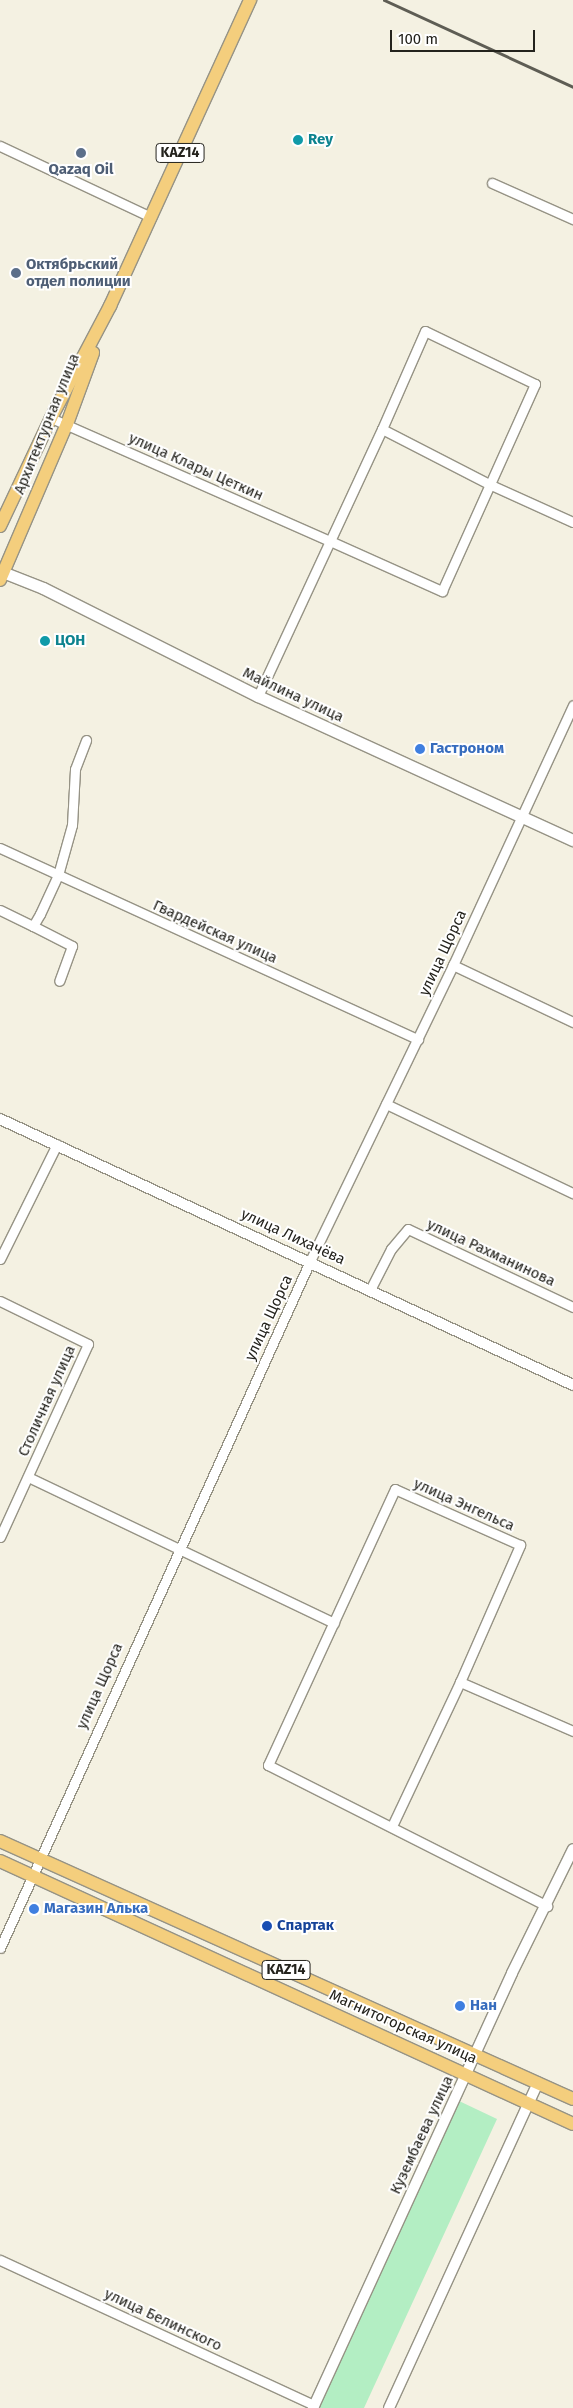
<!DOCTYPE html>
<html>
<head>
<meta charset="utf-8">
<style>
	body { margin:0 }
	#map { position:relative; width:573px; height:2408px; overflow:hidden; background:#f4f1e2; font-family:"Fira Sans",sans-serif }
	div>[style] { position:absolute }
	.green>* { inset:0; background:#b3eec3 }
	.roads { filter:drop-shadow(1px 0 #969385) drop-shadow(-1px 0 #969385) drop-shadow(0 1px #969385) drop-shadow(0 -1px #969385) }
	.minor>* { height:9px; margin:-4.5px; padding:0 4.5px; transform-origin:4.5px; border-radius:4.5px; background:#fff }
	.tertiary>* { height:10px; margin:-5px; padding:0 5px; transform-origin:5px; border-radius:5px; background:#fff }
	.secondary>* { height:11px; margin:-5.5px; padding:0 5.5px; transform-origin:5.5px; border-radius:5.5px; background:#fff }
	.primary>* { height:12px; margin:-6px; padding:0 6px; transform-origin:6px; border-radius:6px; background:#f4ce7d }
	.rail>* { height:3px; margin:-1.5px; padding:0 1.5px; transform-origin:1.5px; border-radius:1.5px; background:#5e5d54 }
	.dots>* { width:14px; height:14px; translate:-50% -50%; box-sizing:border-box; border:2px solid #fff; border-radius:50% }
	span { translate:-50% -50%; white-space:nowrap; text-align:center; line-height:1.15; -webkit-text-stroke:4px #fff; paint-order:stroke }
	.shield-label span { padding:1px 4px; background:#fff; border:1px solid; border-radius:4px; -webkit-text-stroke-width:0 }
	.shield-label { font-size:14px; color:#24231d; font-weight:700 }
	.culture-label { font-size:15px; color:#0d838f; font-weight:700 }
	.left { translate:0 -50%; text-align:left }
	.service-label { font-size:15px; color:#4e5e75; font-weight:700 }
	.street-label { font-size:15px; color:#24231d }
	.shop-label { font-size:15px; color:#366cbe; font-weight:700 }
	.transit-label { font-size:15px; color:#164399; font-weight:700 }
	.scale { position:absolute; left:390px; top:30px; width:145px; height:22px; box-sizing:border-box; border:2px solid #24231d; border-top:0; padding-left:6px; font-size:15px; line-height:18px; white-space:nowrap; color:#24231d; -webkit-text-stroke:4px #fff; paint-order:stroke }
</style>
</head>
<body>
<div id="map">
	<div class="green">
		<i style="clip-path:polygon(457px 2100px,497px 2119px,364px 2408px,314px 2408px)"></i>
	</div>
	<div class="roads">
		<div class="minor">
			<i style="left:0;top:146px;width:167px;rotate:25.2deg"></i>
			<i style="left:492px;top:183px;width:89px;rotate:24deg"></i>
			<i style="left:51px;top:418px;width:305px;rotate:23.8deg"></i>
			<i style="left:330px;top:541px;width:123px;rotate:24.1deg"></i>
			<i style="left:442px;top:591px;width:227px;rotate:-65.8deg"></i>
			<i style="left:535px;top:384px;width:122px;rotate:-154.3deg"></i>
			<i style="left:425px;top:331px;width:107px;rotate:113.7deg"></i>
			<i style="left:382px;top:429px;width:123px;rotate:114.9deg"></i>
			<i style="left:330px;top:541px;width:171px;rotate:114.9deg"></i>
			<i style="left:382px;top:429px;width:123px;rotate:27.2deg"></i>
			<i style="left:491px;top:485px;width:90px;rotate:24.3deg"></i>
			<i style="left:0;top:848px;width:460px;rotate:24.6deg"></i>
			<i style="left:0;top:910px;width:37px;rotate:26deg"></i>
			<i style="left:33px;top:926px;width:14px;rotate:-60deg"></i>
			<i style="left:40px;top:914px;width:43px;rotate:-65.2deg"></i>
			<i style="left:58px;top:875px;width:52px;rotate:-74.4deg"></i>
			<i style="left:72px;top:825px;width:56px;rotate:-86.9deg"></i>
			<i style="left:75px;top:769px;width:31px;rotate:-69deg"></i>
			<i style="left:33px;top:926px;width:44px;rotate:27.1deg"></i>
			<i style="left:72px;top:946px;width:37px;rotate:110deg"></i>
			<i style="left:453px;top:965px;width:133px;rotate:25.4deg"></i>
			<i style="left:386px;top:1104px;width:207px;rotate:25.5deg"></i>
			<i style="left:0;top:1259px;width:128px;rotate:-63.6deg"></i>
			<i style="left:370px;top:1290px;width:46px;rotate:-62.9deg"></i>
			<i style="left:391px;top:1249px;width:26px;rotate:-50deg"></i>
			<i style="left:408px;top:1229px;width:183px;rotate:25.3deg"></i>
			<i style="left:0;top:1301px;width:98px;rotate:26deg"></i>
			<i style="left:88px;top:1344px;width:212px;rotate:114.5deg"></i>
			<i style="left:28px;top:1477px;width:339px;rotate:25.5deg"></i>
			<i style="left:460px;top:1682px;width:123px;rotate:23.4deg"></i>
			<i style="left:392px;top:1826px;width:159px;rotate:-64.7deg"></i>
			<i style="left:460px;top:1682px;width:150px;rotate:-66.3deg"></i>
			<i style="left:520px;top:1545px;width:137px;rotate:-155.9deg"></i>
			<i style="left:395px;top:1489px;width:304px;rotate:114.7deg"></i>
			<i style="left:268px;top:1765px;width:313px;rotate:26.8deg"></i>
			<i style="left:0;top:1948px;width:754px;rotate:-65.71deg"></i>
			<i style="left:310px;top:1261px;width:329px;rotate:-64.2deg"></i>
			<i style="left:453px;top:965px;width:286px;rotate:-65.2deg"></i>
			<i style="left:0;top:2260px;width:346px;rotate:24.8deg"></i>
		</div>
		<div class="tertiary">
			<i style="left:0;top:1119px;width:632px;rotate:24.9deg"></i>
			<i style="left:313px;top:2408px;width:478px;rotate:-65.4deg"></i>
			<i style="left:512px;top:1973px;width:138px;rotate:-63.8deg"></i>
			<i style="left:389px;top:2408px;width:358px;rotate:-65.4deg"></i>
		</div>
		<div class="secondary">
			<i style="left:0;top:571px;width:46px;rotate:21.6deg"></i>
			<i style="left:43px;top:588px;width:241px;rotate:26.7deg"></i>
			<i style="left:258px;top:696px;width:346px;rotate:24.6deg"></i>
		</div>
		<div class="primary">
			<i style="left:0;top:526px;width:119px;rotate:-64.7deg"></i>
			<i style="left:51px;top:418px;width:127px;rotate:-62.2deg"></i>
			<i style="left:110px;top:306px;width:337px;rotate:-65.4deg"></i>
			<i style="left:0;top:580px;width:170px;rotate:-66.8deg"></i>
			<i style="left:67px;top:424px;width:76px;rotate:-69.9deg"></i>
			<i style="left:0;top:1841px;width:628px;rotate:24.24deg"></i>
			<i style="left:0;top:1861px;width:630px;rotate:24.65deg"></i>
		</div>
	</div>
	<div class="rail">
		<i style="left:384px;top:0;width:208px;rotate:24.7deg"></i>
	</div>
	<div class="dots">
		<i style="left:298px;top:140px;background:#0f9aa8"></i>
		<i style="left:81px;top:153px;background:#5c6f8a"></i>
		<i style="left:16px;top:273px;background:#5c6f8a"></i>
		<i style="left:45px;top:641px;background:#0f9aa8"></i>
		<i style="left:420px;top:749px;background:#3f7fe0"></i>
		<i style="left:34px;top:1909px;background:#3f7fe0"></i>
		<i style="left:267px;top:1926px;background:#1a4fb4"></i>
		<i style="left:460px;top:2006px;background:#3f7fe0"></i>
	</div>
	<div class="shield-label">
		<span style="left:180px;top:153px">KAZ14</span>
		<span style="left:286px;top:1970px">KAZ14</span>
	</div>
	<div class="culture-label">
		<span class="left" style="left:308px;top:140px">Rey</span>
		<span class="left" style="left:55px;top:641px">ЦОН</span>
	</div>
	<div class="service-label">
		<span style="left:81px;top:170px">Qazaq Oil</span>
		<span class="left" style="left:26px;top:273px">Октябрьский<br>отдел полиции</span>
	</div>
	<div class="street-label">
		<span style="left:47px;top:424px;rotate:-68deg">Архитектурная улица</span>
		<span style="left:196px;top:467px;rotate:24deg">улица Клары Цеткин</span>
		<span style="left:293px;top:695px;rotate:25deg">Майлина улица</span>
		<span style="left:215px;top:932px;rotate:24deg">Гвардейская улица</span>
		<span style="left:443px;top:953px;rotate:-65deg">улица Щорса</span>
		<span style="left:293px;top:1237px;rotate:25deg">улица Лихачёва</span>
		<span style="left:491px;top:1253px;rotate:25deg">улица Рахманинова</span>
		<span style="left:269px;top:1318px;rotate:-65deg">улица Щорса</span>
		<span style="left:47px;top:1401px;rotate:-66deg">Столичная улица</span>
		<span style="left:464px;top:1505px;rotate:24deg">улица Энгельса</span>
		<span style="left:100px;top:1686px;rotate:-66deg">улица Щорса</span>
		<span style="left:403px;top:2027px;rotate:24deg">Магнитогорская улица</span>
		<span style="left:422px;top:2135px;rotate:-65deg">Кузембаева улица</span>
		<span style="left:163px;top:2320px;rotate:25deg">улица Белинского</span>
	</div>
	<div class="shop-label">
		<span class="left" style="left:430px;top:749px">Гастроном</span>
		<span class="left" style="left:44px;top:1909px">Магазин Алька</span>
		<span class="left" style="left:470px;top:2006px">Нан</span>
	</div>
	<div class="transit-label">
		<span class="left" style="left:277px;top:1926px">Спартак</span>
	</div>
	<div class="scale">100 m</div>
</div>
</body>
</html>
